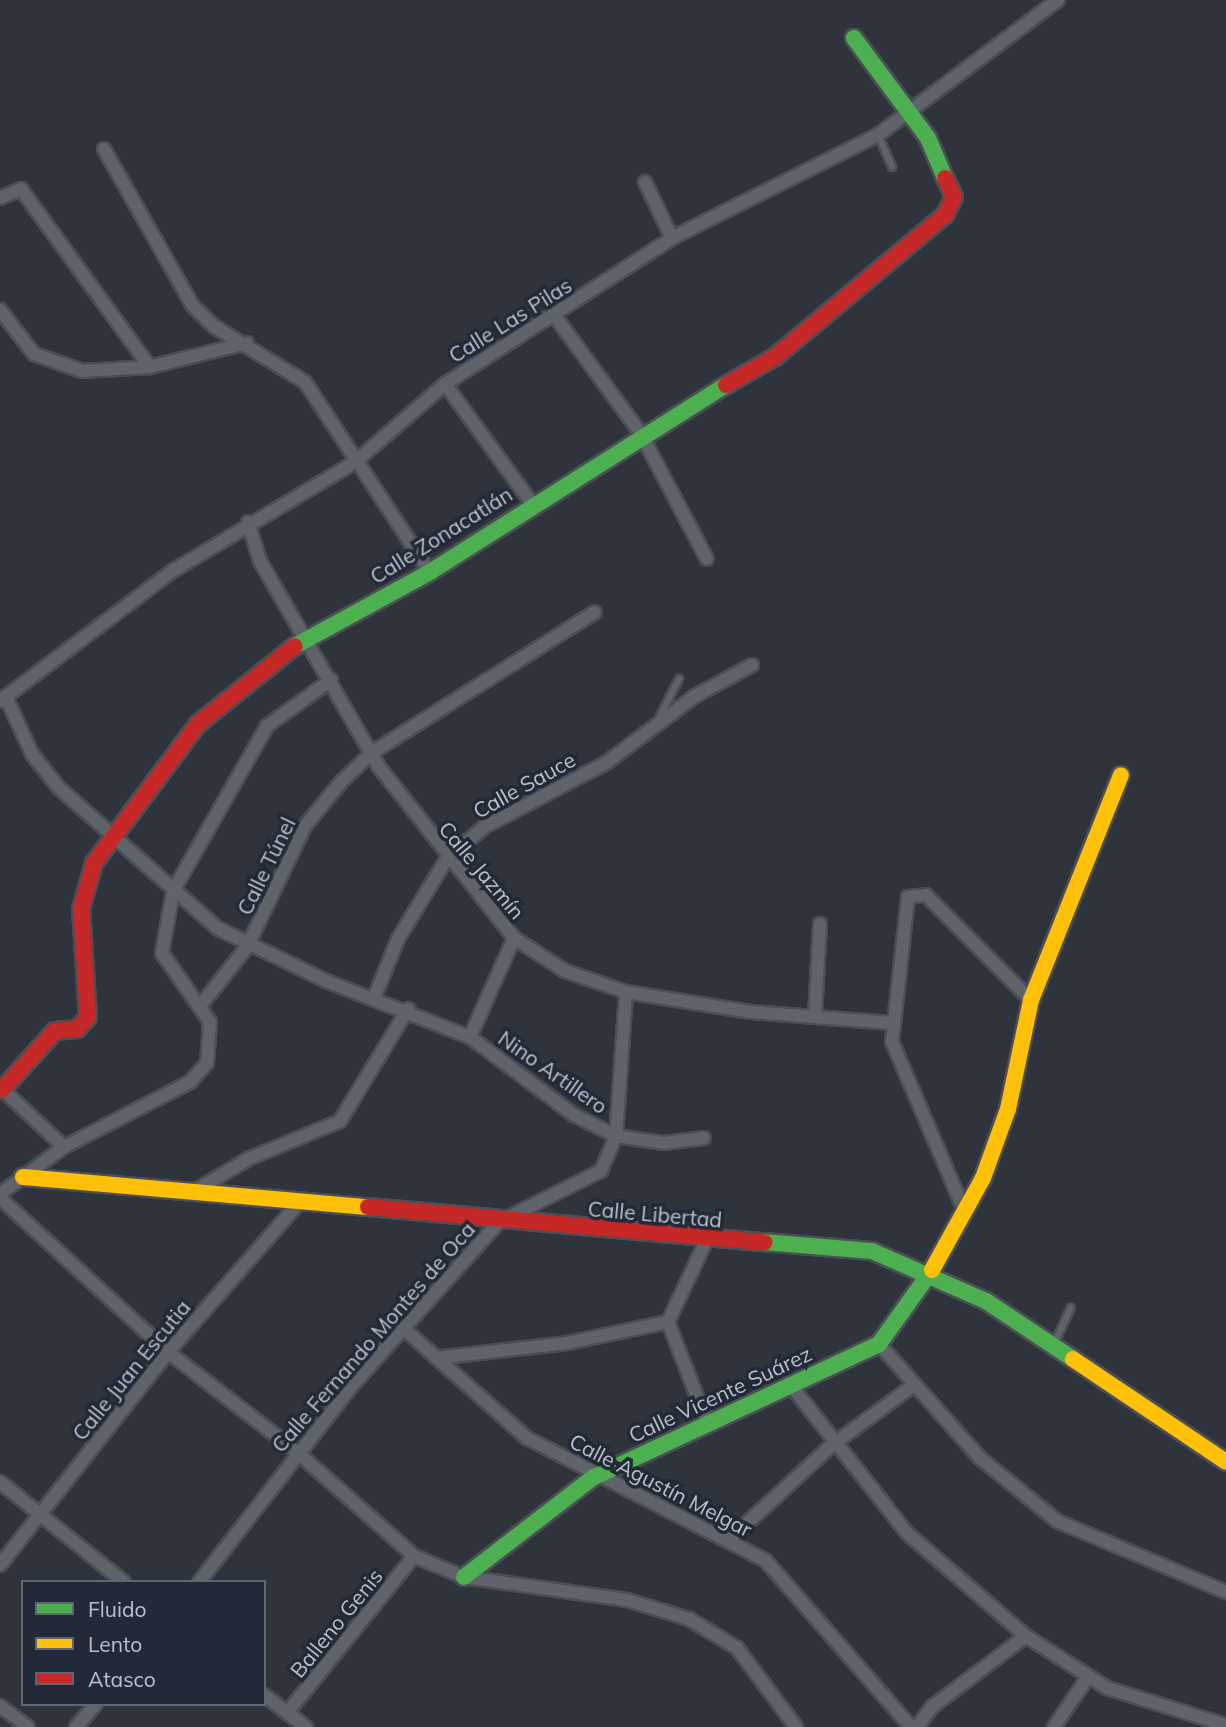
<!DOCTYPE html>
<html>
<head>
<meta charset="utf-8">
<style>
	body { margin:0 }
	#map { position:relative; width:1226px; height:1727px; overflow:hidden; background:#2f333c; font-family:Mulish,sans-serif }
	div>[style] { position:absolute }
	.roads { filter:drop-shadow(2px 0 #4b4e55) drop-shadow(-2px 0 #4b4e55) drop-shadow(0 2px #4b4e55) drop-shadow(0 -2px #4b4e55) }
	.lane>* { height:6px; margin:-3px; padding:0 3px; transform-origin:3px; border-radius:3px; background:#5f636a }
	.street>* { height:12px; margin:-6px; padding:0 6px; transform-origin:6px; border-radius:6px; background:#5f636a }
	.fast>* { height:16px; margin:-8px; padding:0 8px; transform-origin:8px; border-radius:8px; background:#4caf50 }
	.slow>* { height:16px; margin:-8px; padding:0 8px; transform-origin:8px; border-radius:8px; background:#ffc107 }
	.jam>* { height:16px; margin:-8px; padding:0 8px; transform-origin:8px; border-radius:8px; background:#c62828 }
	span { translate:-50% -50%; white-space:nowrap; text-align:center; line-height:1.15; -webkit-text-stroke:7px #222a37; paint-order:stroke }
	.street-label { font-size:21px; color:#bac0cc }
	.legend { position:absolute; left:21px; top:1580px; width:245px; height:126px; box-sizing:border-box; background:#222a37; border:2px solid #5f6673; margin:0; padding:9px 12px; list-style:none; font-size:21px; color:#bac0cc }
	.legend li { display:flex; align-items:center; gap:14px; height:35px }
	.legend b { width:35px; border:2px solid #5f6673 }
</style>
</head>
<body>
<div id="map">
	<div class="roads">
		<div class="lane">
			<i style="left:878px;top:135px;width:35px;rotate:66deg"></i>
			<i style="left:659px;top:718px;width:44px;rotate:-62.9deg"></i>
			<i style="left:1054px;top:1344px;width:40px;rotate:-65deg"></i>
		</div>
		<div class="street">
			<i style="left:104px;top:149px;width:180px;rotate:60.5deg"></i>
			<i style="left:193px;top:306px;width:30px;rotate:44deg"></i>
			<i style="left:215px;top:327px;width:105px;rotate:31.4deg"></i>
			<i style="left:305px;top:382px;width:227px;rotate:56.7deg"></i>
			<i style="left:645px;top:182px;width:62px;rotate:64.3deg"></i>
			<i style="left:0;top:198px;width:23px;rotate:-23deg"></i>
			<i style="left:21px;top:189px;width:220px;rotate:54.1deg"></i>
			<i style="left:0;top:310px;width:56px;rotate:52.3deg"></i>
			<i style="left:34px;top:354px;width:51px;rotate:19.5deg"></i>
			<i style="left:82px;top:371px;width:68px;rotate:-3.4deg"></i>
			<i style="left:150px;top:367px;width:100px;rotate:-13.9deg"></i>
			<i style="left:554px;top:315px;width:147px;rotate:53.8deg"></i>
			<i style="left:641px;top:434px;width:141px;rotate:62.2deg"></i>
			<i style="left:445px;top:384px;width:146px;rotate:53.9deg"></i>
			<i style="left:248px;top:522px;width:41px;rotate:72.9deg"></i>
			<i style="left:260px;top:561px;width:238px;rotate:60deg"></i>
			<i style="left:379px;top:767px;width:218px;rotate:51.7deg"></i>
			<i style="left:514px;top:938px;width:61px;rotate:32.9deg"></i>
			<i style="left:565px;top:971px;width:65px;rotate:19deg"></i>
			<i style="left:626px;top:992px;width:127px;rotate:9.1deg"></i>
			<i style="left:751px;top:1012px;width:141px;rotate:4.5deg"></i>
			<i style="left:6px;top:697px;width:63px;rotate:65.5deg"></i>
			<i style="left:32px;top:754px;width:43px;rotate:51.5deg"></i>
			<i style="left:59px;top:788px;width:211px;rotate:41.5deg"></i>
			<i style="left:217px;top:928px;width:121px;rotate:25.9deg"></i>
			<i style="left:326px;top:981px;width:155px;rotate:21.3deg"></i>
			<i style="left:470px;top:1037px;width:130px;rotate:36.9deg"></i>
			<i style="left:574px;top:1115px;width:47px;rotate:26.6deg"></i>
			<i style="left:616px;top:1136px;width:49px;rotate:8.3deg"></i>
			<i style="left:664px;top:1143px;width:40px;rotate:-7.1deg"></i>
			<i style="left:0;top:701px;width:218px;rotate:-37deg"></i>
			<i style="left:174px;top:570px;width:211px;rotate:-30.8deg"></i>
			<i style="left:355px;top:462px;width:119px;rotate:-40.9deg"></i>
			<i style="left:445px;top:384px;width:270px;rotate:-32.7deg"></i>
			<i style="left:672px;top:238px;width:230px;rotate:-26.6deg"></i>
			<i style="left:878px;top:135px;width:225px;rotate:-36.9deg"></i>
			<i style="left:374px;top:998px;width:64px;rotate:-67.9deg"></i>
			<i style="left:398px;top:939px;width:92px;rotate:-58.7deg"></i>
			<i style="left:446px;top:860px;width:50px;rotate:-41deg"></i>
			<i style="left:484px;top:827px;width:138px;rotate:-27.7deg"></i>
			<i style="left:606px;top:763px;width:111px;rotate:-37deg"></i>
			<i style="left:695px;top:696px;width:65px;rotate:-28.5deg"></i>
			<i style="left:201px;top:1005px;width:74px;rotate:-51.6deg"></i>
			<i style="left:247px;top:947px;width:134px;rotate:-64.4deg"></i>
			<i style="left:305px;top:826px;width:57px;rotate:-50.7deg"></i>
			<i style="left:341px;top:782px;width:44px;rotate:-43.2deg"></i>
			<i style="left:373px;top:752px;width:262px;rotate:-32.2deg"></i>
			<i style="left:815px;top:1016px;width:92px;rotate:-86.9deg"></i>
			<i style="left:470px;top:1037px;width:108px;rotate:-66deg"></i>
			<i style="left:0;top:1087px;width:88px;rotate:43.2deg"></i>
			<i style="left:193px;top:1192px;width:66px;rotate:-30.8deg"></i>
			<i style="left:250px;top:1158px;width:97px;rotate:-22.3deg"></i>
			<i style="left:340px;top:1121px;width:131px;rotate:-58.7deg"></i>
			<i style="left:0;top:1194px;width:79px;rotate:-36.3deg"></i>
			<i style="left:64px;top:1147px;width:142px;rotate:-27.3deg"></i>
			<i style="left:190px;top:1082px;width:25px;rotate:-48deg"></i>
			<i style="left:207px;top:1063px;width:41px;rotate:-85.8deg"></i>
			<i style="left:210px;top:1022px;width:84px;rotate:-124.8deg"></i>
			<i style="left:162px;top:953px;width:63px;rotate:-79.9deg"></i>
			<i style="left:173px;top:891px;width:190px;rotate:-60.3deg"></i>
			<i style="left:267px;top:726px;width:79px;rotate:-35.7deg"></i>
			<i style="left:0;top:1198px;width:228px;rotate:42.5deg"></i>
			<i style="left:168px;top:1352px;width:163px;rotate:37.8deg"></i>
			<i style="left:297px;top:1452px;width:157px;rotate:41.6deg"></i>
			<i style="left:414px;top:1556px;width:54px;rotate:22.8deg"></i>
			<i style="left:464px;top:1577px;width:165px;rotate:8deg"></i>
			<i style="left:627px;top:1600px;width:65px;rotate:17deg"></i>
			<i style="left:689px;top:1619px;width:56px;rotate:31.1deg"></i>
			<i style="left:737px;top:1648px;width:99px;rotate:53.2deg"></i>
			<i style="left:965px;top:1212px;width:185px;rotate:-113.2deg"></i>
			<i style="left:892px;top:1042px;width:146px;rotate:-83.7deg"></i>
			<i style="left:908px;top:897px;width:18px;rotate:-6deg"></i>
			<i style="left:926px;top:895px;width:148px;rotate:45deg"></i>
			<i style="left:668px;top:1322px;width:107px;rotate:68.7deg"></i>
			<i style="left:668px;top:1322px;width:92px;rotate:-64.8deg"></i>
			<i style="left:403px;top:1328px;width:166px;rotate:41.6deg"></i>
			<i style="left:527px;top:1438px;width:269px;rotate:27.2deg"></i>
			<i style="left:766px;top:1561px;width:220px;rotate:48.9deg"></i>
			<i style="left:879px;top:1344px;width:152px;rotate:48.5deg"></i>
			<i style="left:980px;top:1458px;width:99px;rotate:39.3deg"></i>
			<i style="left:1057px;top:1521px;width:183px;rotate:22.8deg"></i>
			<i style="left:436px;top:1358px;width:133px;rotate:-6.5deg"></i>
			<i style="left:568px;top:1343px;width:102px;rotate:-11.9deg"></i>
			<i style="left:789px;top:1383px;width:191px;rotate:51.8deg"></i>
			<i style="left:907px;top:1533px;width:157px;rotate:40.9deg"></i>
			<i style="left:1026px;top:1636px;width:96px;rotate:32.7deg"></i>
			<i style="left:1107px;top:1688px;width:125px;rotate:17.3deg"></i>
			<i style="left:0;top:1482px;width:159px;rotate:38.9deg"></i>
			<i style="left:730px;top:1539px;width:139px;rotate:-42.7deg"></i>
			<i style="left:832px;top:1445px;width:102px;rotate:-36.2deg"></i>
			<i style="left:0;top:1565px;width:271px;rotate:-51.7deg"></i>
			<i style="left:168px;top:1352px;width:196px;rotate:-48.7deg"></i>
			<i style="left:199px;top:1582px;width:244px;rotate:-52.1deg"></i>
			<i style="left:349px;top:1389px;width:224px;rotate:-48.1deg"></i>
			<i style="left:499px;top:1222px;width:114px;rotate:-26.6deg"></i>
			<i style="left:601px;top:1171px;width:38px;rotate:-67deg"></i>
			<i style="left:616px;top:1136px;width:144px;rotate:-86deg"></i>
			<i style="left:264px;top:1695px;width:53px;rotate:37.3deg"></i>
			<i style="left:0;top:1706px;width:35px;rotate:37deg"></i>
			<i style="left:287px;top:1713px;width:202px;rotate:-51deg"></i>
			<i style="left:76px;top:1727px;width:30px;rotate:-49deg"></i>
			<i style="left:917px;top:1727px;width:26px;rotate:-53deg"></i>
			<i style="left:933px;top:1706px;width:116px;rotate:-37deg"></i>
			<i style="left:1054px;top:1727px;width:60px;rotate:-55.8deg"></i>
		</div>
		<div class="fast">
			<i style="left:854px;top:38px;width:124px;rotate:53.5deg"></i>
			<i style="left:928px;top:138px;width:43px;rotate:67deg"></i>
			<i style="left:295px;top:646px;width:154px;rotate:-28.7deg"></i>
			<i style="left:430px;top:572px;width:350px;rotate:-32.3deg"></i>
			<i style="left:764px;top:1242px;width:108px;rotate:4.8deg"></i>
			<i style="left:872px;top:1251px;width:124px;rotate:23.7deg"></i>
			<i style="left:986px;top:1301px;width:105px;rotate:33.7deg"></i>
			<i style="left:464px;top:1577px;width:164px;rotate:-37.6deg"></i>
			<i style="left:594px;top:1477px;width:315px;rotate:-25deg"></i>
			<i style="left:879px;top:1344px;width:91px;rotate:-54.4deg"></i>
		</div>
		<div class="slow">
			<i style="left:23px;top:1177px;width:346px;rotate:5deg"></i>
			<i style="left:932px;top:1270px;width:105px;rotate:-61deg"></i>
			<i style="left:983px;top:1178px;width:73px;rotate:-70.1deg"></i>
			<i style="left:1008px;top:1109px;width:111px;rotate:-78.1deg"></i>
			<i style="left:1031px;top:1000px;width:242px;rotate:-68.2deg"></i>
			<i style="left:1073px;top:1359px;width:184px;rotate:33.9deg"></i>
		</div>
		<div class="jam">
			<i style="left:726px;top:385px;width:56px;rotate:-29.7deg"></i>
			<i style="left:775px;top:357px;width:222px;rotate:-39.9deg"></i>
			<i style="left:945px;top:215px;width:20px;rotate:-63deg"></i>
			<i style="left:954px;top:197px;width:21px;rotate:-115deg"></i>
			<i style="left:2px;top:1090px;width:79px;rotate:-48.1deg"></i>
			<i style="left:55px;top:1031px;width:22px;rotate:-5deg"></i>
			<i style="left:77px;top:1029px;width:16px;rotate:-47deg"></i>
			<i style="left:88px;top:1017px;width:108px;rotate:-93.7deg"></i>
			<i style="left:81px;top:909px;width:48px;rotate:-74.2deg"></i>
			<i style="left:94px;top:863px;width:174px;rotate:-53.2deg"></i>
			<i style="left:198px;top:724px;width:124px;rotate:-38.8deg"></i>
			<i style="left:368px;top:1207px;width:398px;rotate:5.1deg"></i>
		</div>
	</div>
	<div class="street-label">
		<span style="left:510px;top:320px;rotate:-32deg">Calle Las Pilas</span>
		<span style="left:441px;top:535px;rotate:-32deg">Calle Zonacatlán</span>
		<span style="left:524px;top:785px;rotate:-29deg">Calle Sauce</span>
		<span style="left:266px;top:866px;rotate:-64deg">Calle Túnel</span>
		<span style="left:482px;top:870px;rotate:50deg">Calle Jazmín</span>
		<span style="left:553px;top:1072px;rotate:35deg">Nino Artillero</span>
		<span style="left:655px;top:1214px;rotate:5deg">Calle Libertad</span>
		<span style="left:373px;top:1337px;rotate:-49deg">Calle Fernando Montes de Oca</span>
		<span style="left:131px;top:1370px;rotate:-51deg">Calle Juan Escutia</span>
		<span style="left:720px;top:1394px;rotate:-25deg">Calle Vicente Suárez</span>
		<span style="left:661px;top:1485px;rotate:27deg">Calle Agustín Melgar</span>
		<span style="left:336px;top:1623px;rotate:-51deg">Balleno Genis</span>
	</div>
	<ul class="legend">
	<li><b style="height:9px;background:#4caf50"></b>Fluido</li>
	<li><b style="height:9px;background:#ffc107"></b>Lento</li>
	<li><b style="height:9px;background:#c62828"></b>Atasco</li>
	</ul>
</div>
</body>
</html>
